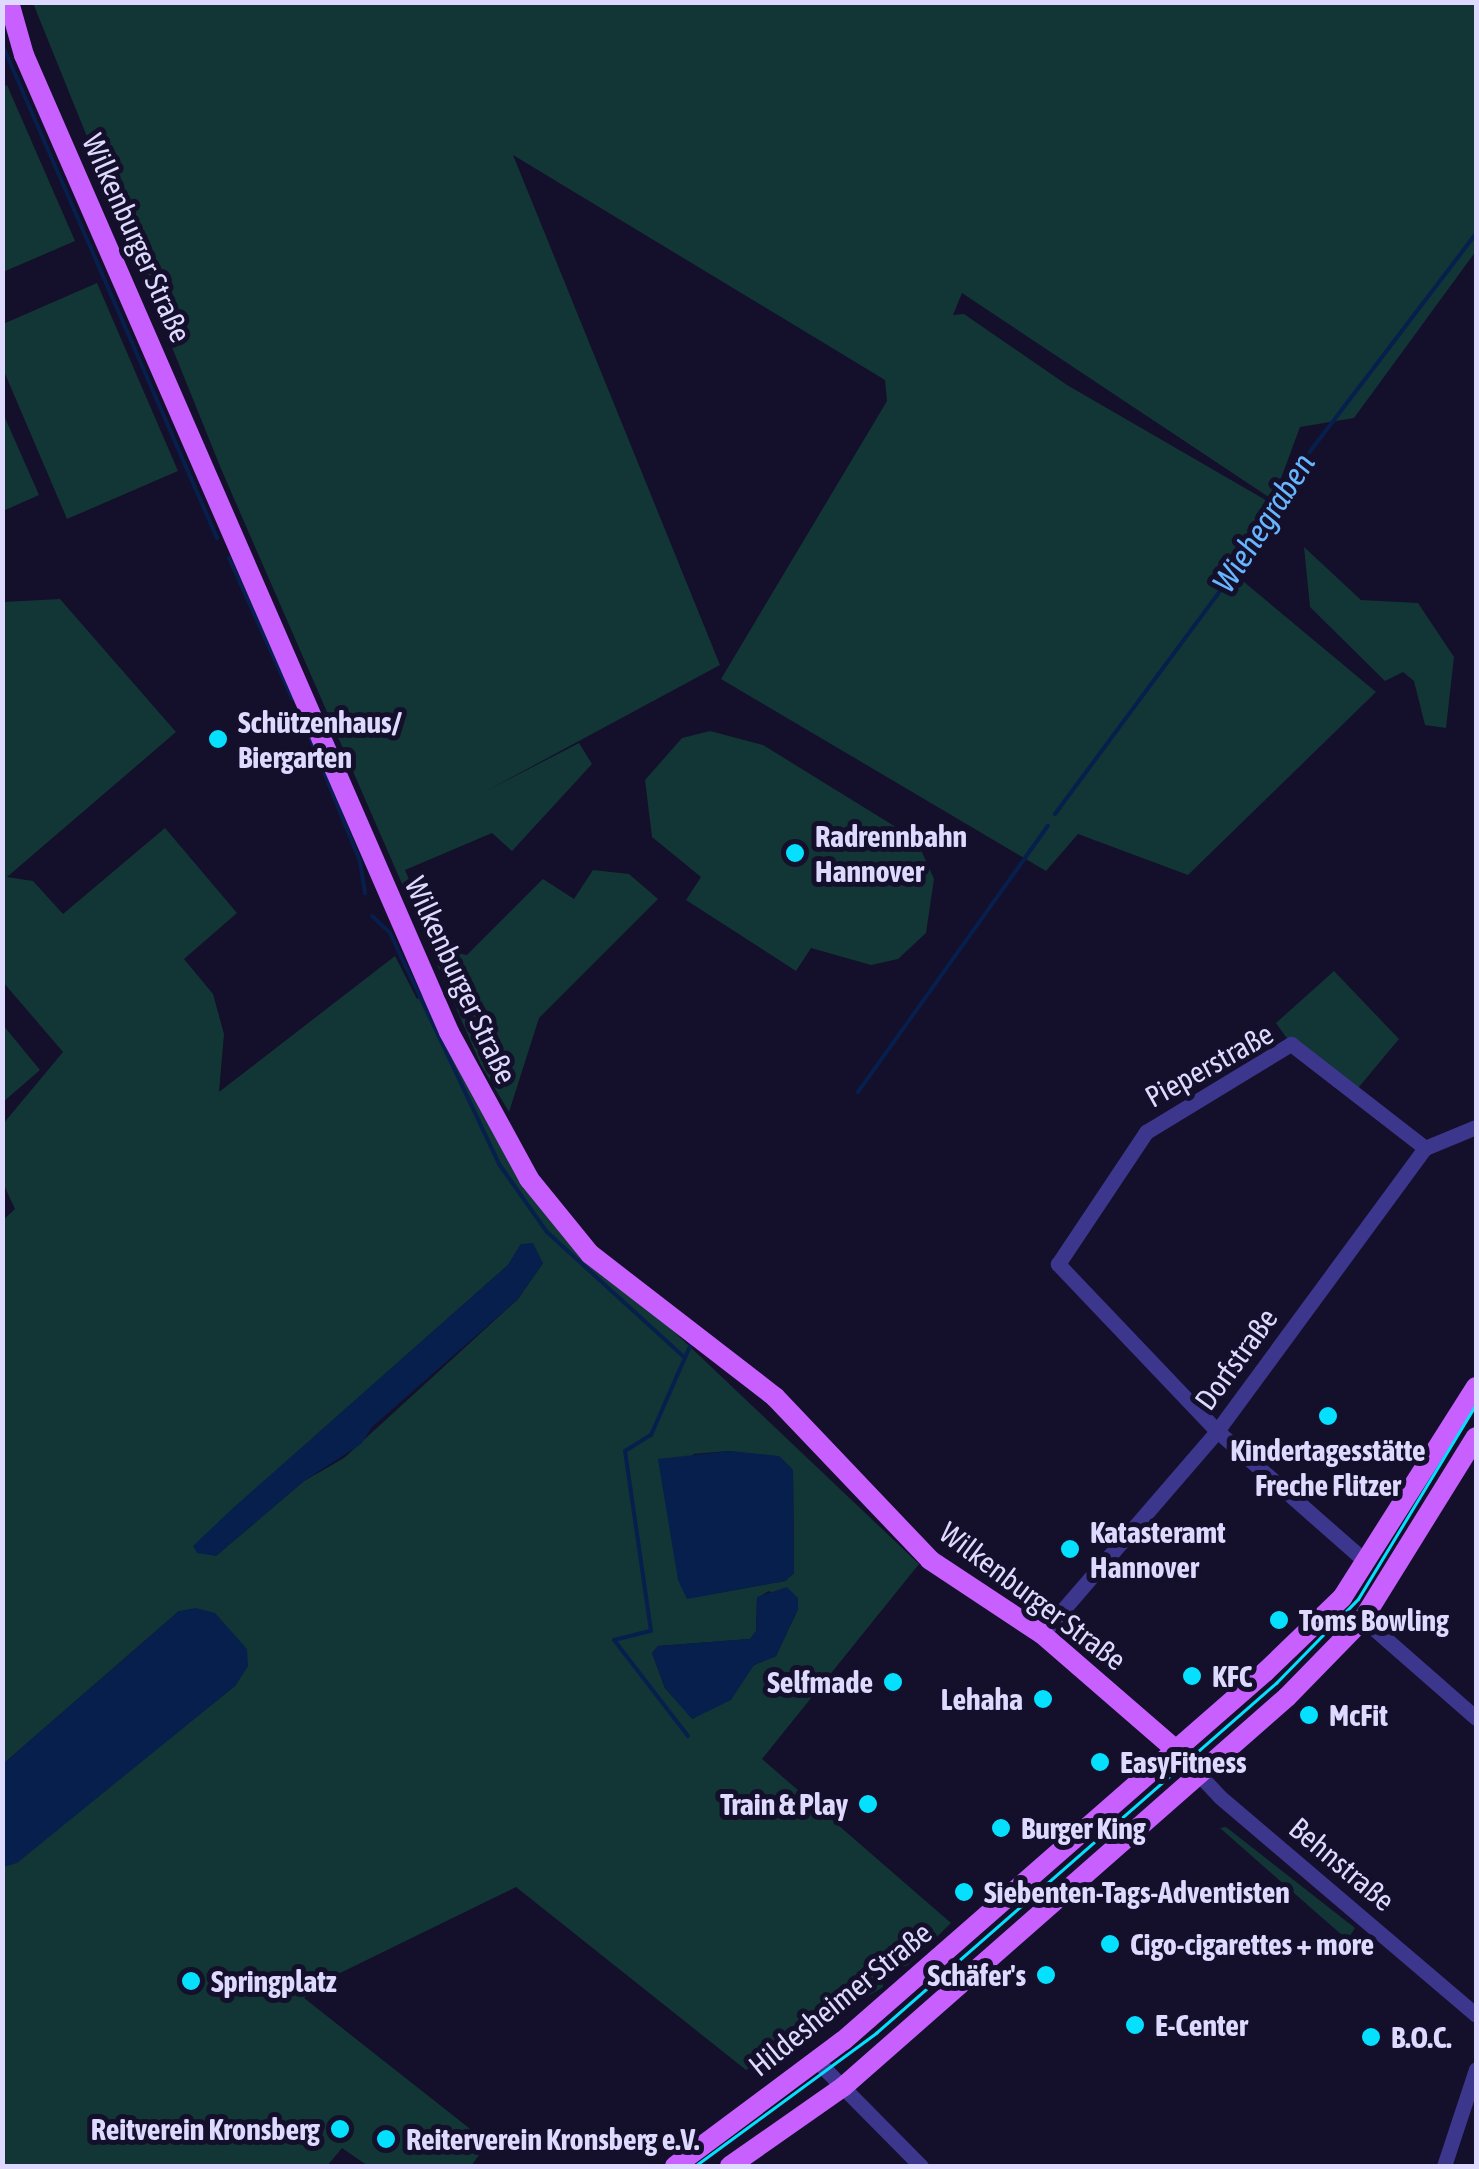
<!DOCTYPE html>
<html>
<head>
<meta charset="utf-8">
<style>
	body { margin:0 }
	#map { position:relative; width:1479px; height:2169px; overflow:hidden; background:#140f2b; font-family:"Asap Condensed",sans-serif }
	div>[style] { position:absolute }
	.green>* { inset:0; background:#113635 }
	.water>* { inset:0; background:#071f4c }
	.stream>* { height:4px; margin:-2px; padding:0 2px; transform-origin:2px; border-radius:2px; background:#071f4c }
	.minor>* { height:15px; margin:-7.5px; padding:0 7.5px; transform-origin:7.5px; border-radius:7.5px; background:#3c378d }
	.major>* { height:20px; margin:-10px; padding:0 10px; transform-origin:10px; border-radius:10px; background:#c760ff }
	.tram>* { height:2.5px; margin:-1.25px; padding:0 1.25px; transform-origin:1.25px; border-radius:1.25px; background:#05e0ff }
	.dots>* { width:28px; height:28px; translate:-50% -50%; box-sizing:border-box; border:5px solid #140f2b; border-radius:50% }
	span { translate:-50% -50%; white-space:nowrap; text-align:center; line-height:1.15; -webkit-text-stroke:10px #140f2b; paint-order:stroke }
	.street-label { font-size:30px; color:#ded9ff }
	.poi-label { font-size:30px; color:#ded9ff; font-weight:700 }
	.left { translate:0 -50%; text-align:left }
	.right { translate:-100% -50%; text-align:right }
	.water-label { font-size:32px; color:#67b5ff; font-style:italic }
	.frame { position:absolute; inset:0; border:5px solid #ded9ff; pointer-events:none }
</style>
</head>
<body>
<div id="map">
	<div class="green">
		<i style="clip-path:polygon(33px 3px,1476px 3px,1476px 251px,1354px 418px,1300px 427px,1273px 500px,962px 293px,953px 315px,964px 314px,1067px 385px,1274px 505px,1232px 572px,1376px 692px,1188px 875px,1078px 834px,1046px 871px,721px 679px,887px 401px,885px 380px,513px 155px,720px 665px,488px 790px,579px 743px,592px 764px,512px 851px,492px 833px,405px 870px,439px 950px,467px 955px,543px 879px,574px 899px,593px 870px,629px 874px,658px 899px,539px 1018px,509px 1112px,481px 1065px,222px 471px)"></i>
		<i style="clip-path:polygon(7px 85px,75px 241px,3px 272px,2px 87px)"></i>
		<i style="clip-path:polygon(97px 283px,178px 471px,67px 519px,3px 369px,3px 324px)"></i>
		<i style="clip-path:polygon(2px 411px,39px 495px,3px 511px,2px 511px)"></i>
		<i style="clip-path:polygon(1304px 547px,1361px 600px,1418px 603px,1454px 657px,1446px 728px,1425px 725px,1414px 681px,1403px 672px,1385px 681px,1310px 607px)"></i>
		<i style="clip-path:polygon(evenodd,60px 599px,176px 732px,7px 877px,33px 881px,63px 914px,165px 828px,237px 913px,184px 959px,213px 994px,224px 1034px,219px 1092px,395px 956px,417px 999px,432px 993px,499px 1131px,626px 1286px,919px 1564px,762px 1759px,951px 1923px,908px 1965px,882px 1975px,883px 1987px,746px 2070px,516px 1887px,336px 1975px,304px 1998px,488px 2143px,471px 2166px,368px 2166px,342px 2148px,327px 2166px,3px 2166px,3px 1867px,17px 1862px,236px 1685px,179px 1611px,3px 1764px,2px 1221px,15px 1209px,3px 1183px,3px 1124px,63px 1052px,3px 982px,3px 602px,60px 599px,521px 1244px,543px 1263px,518px 1299px,344px 1458px,304px 1481px,216px 1556px,316px 1435px,508px 1265px,521px 1244px,60px 599px,729px 1451px,780px 1457px,793px 1470px,794px 1573px,785px 1581px,689px 1598px,693px 1454px,729px 1451px,60px 599px,769px 1591px,798px 1609px,776px 1656px,754px 1665px,693px 1719px,665px 1688px,652px 1653px,658px 1646px,750px 1639px,756px 1631px,757px 1598px,769px 1591px)"></i>
		<i style="clip-path:polygon(710px 731px,763px 745px,899px 829px,921px 850px,934px 879px,926px 933px,898px 959px,871px 965px,811px 948px,796px 971px,686px 900px,701px 877px,652px 837px,645px 780px,682px 738px)"></i>
		<i style="clip-path:polygon(1334px 971px,1399px 1039px,1354px 1093px,1291px 1044px,1276px 1023px)"></i>
		<i style="clip-path:polygon(3px 1025px,40px 1070px,3px 1102px,2px 1102px)"></i>
		<i style="clip-path:polygon(1226px 1827px,1355px 1928px,1344px 1945px,1336px 1947px,1343px 1936px,1220px 1828px)"></i>
	</div>
	<div class="water">
		<i style="clip-path:polygon(533px 1243px,543px 1263px,518px 1299px,372px 1427px,361px 1444px,304px 1481px,216px 1556px,197px 1553px,193px 1546px,233px 1508px,508px 1265px,521px 1244px)"></i>
		<i style="clip-path:polygon(729px 1451px,779px 1456px,793px 1470px,794px 1573px,785px 1581px,687px 1599px,678px 1580px,658px 1459px)"></i>
		<i style="clip-path:polygon(787px 1587px,798px 1598px,798px 1609px,776px 1656px,754px 1665px,731px 1700px,692px 1719px,665px 1688px,652px 1653px,658px 1646px,750px 1639px,756px 1631px,757px 1597px)"></i>
		<i style="clip-path:polygon(196px 1608px,215px 1613px,247px 1649px,248px 1666px,236px 1685px,17px 1863px,3px 1867px,3px 1764px,179px 1611px)"></i>
	</div>
	<div class="stream">
		<i style="left:2px;top:44px;width:539px;rotate:66.48deg"></i>
		<i style="left:229px;top:558px;width:154px;rotate:65.8deg"></i>
		<i style="left:307px;top:730px;width:141px;rotate:68deg"></i>
		<i style="left:360px;top:861px;width:33px;rotate:81deg"></i>
		<i style="left:1055px;top:814px;width:360px;rotate:-53.5deg"></i>
		<i style="left:1269px;top:525px;width:71px;rotate:-62.4deg"></i>
		<i style="left:1302px;top:462px;width:287px;rotate:-52.7deg"></i>
		<i style="left:372px;top:916px;width:25px;rotate:43deg"></i>
		<i style="left:390px;top:933px;width:255px;rotate:64.7deg"></i>
		<i style="left:499px;top:1164px;width:83px;rotate:54.8deg"></i>
		<i style="left:547px;top:1232px;width:184px;rotate:42.4deg"></i>
		<i style="left:858px;top:1092px;width:327px;rotate:-54.5deg"></i>
		<i style="left:688px;top:1736px;width:121px;rotate:-127.6deg"></i>
		<i style="left:614px;top:1640px;width:38px;rotate:-14deg"></i>
		<i style="left:651px;top:1631px;width:182px;rotate:-98.2deg"></i>
		<i style="left:625px;top:1451px;width:31px;rotate:-32deg"></i>
		<i style="left:651px;top:1435px;width:97px;rotate:-66.3deg"></i>
	</div>
	<div class="minor">
		<i style="left:1365px;top:1561px;width:197px;rotate:-138.7deg"></i>
		<i style="left:1217px;top:1431px;width:231px;rotate:-133.6deg"></i>
		<i style="left:1058px;top:1264px;width:159px;rotate:-56.3deg"></i>
		<i style="left:1146px;top:1132px;width:170px;rotate:-31.3deg"></i>
		<i style="left:1291px;top:1044px;width:170px;rotate:37.8deg"></i>
		<i style="left:1363px;top:1619px;width:150px;rotate:41.2deg"></i>
		<i style="left:1042px;top:1634px;width:268px;rotate:-49.2deg"></i>
		<i style="left:1217px;top:1431px;width:351px;rotate:-53.7deg"></i>
		<i style="left:1425px;top:1148px;width:55px;rotate:-22.4deg"></i>
		<i style="left:1176px;top:1750px;width:64px;rotate:46.9deg"></i>
		<i style="left:1220px;top:1797px;width:336px;rotate:40.4deg"></i>
		<i style="left:817px;top:2061px;width:148px;rotate:45.3deg"></i>
		<i style="left:1444px;top:2166px;width:102px;rotate:-71.7deg"></i>
	</div>
	<div class="major">
		<i style="left:9px;top:2px;width:55px;rotate:74.2deg"></i>
		<i style="left:24px;top:55px;width:1065px;rotate:66.49deg"></i>
		<i style="left:449px;top:1032px;width:167px;rotate:61.4deg"></i>
		<i style="left:529px;top:1179px;width:97px;rotate:50.9deg"></i>
		<i style="left:590px;top:1254px;width:234px;rotate:37.7deg"></i>
		<i style="left:775px;top:1397px;width:225px;rotate:46.4deg"></i>
		<i style="left:930px;top:1560px;width:134px;rotate:33.5deg"></i>
		<i style="left:1042px;top:1634px;width:177px;rotate:40.9deg"></i>
		<i style="left:675px;top:2166px;width:209px;rotate:-36.7deg"></i>
		<i style="left:843px;top:2041px;width:561px;rotate:-41.17deg"></i>
		<i style="left:1265px;top:1672px;width:107px;rotate:-43.9deg"></i>
		<i style="left:1342px;top:1598px;width:250px;rotate:-57.6deg"></i>
		<i style="left:730px;top:2166px;width:138px;rotate:-35deg"></i>
		<i style="left:843px;top:2087px;width:591px;rotate:-41.3deg"></i>
		<i style="left:1287px;top:1697px;width:109px;rotate:-45.7deg"></i>
		<i style="left:1363px;top:1619px;width:214px;rotate:-58.2deg"></i>
	</div>
	<div class="tram">
		<i style="left:695px;top:2166px;width:225px;rotate:-36.3deg"></i>
		<i style="left:876px;top:2033px;width:532px;rotate:-41.19deg"></i>
		<i style="left:1276px;top:1683px;width:117px;rotate:-45.7deg"></i>
		<i style="left:1358px;top:1599px;width:228px;rotate:-58.8deg"></i>
	</div>
	<div class="dots">
		<i style="left:218px;top:739px;background:#05e0ff"></i>
		<i style="left:795px;top:853px;background:#05e0ff"></i>
		<i style="left:1328px;top:1416px;background:#05e0ff"></i>
		<i style="left:1070px;top:1549px;background:#05e0ff"></i>
		<i style="left:1279px;top:1620px;background:#05e0ff"></i>
		<i style="left:1192px;top:1676px;background:#05e0ff"></i>
		<i style="left:893px;top:1682px;background:#05e0ff"></i>
		<i style="left:1043px;top:1699px;background:#05e0ff"></i>
		<i style="left:1309px;top:1715px;background:#05e0ff"></i>
		<i style="left:1100px;top:1762px;background:#05e0ff"></i>
		<i style="left:868px;top:1804px;background:#05e0ff"></i>
		<i style="left:1001px;top:1828px;background:#05e0ff"></i>
		<i style="left:964px;top:1892px;background:#05e0ff"></i>
		<i style="left:1110px;top:1944px;background:#05e0ff"></i>
		<i style="left:1046px;top:1975px;background:#05e0ff"></i>
		<i style="left:191px;top:1981px;background:#05e0ff"></i>
		<i style="left:1135px;top:2025px;background:#05e0ff"></i>
		<i style="left:1371px;top:2037px;background:#05e0ff"></i>
		<i style="left:340px;top:2129px;background:#05e0ff"></i>
		<i style="left:386px;top:2139px;background:#05e0ff"></i>
	</div>
	<div class="street-label">
		<span style="left:137px;top:238px;rotate:66deg">Wilkenburger Straße</span>
		<span style="left:461px;top:980px;rotate:65deg">Wilkenburger Straße</span>
		<span style="left:1209px;top:1065px;rotate:-29deg">Pieperstraße</span>
		<span style="left:1236px;top:1359px;rotate:-54deg">Dorfstraße</span>
		<span style="left:1033px;top:1596px;rotate:37deg">Wilkenburger Straße</span>
		<span style="left:1342px;top:1864px;rotate:40deg">Behnstraße</span>
		<span style="left:840px;top:1999px;rotate:-39deg">Hildesheimer Straße</span>
	</div>
	<div class="poi-label">
		<span class="left" style="left:238px;top:739px">Schützenhaus/<br>Biergarten</span>
		<span class="left" style="left:815px;top:853px">Radrennbahn<br>Hannover</span>
		<span style="left:1328px;top:1467px">Kindertagesstätte<br>Freche Flitzer</span>
		<span class="left" style="left:1090px;top:1549px">Katasteramt<br>Hannover</span>
		<span class="left" style="left:1299px;top:1620px">Toms Bowling</span>
		<span class="left" style="left:1212px;top:1676px">KFC</span>
		<span class="right" style="left:873px;top:1682px">Selfmade</span>
		<span class="right" style="left:1023px;top:1699px">Lehaha</span>
		<span class="left" style="left:1329px;top:1715px">McFit</span>
		<span class="left" style="left:1120px;top:1762px">EasyFitness</span>
		<span class="right" style="left:848px;top:1804px">Train &amp; Play</span>
		<span class="left" style="left:1021px;top:1828px">Burger King</span>
		<span class="left" style="left:984px;top:1892px">Siebenten-Tags-Adventisten</span>
		<span class="left" style="left:1130px;top:1944px">Cigo-cigarettes + more</span>
		<span class="right" style="left:1026px;top:1975px">Schäfer's</span>
		<span class="left" style="left:211px;top:1981px">Springplatz</span>
		<span class="left" style="left:1155px;top:2025px">E-Center</span>
		<span class="left" style="left:1391px;top:2037px">B.O.C.</span>
		<span class="right" style="left:320px;top:2129px">Reitverein Kronsberg</span>
		<span class="left" style="left:406px;top:2139px">Reiterverein Kronsberg e.V.</span>
	</div>
	<div class="water-label">
		<span style="left:1264px;top:523px;rotate:-57deg">Wiehegraben</span>
	</div>
	<div class="frame"></div>
</div>
</body>
</html>
